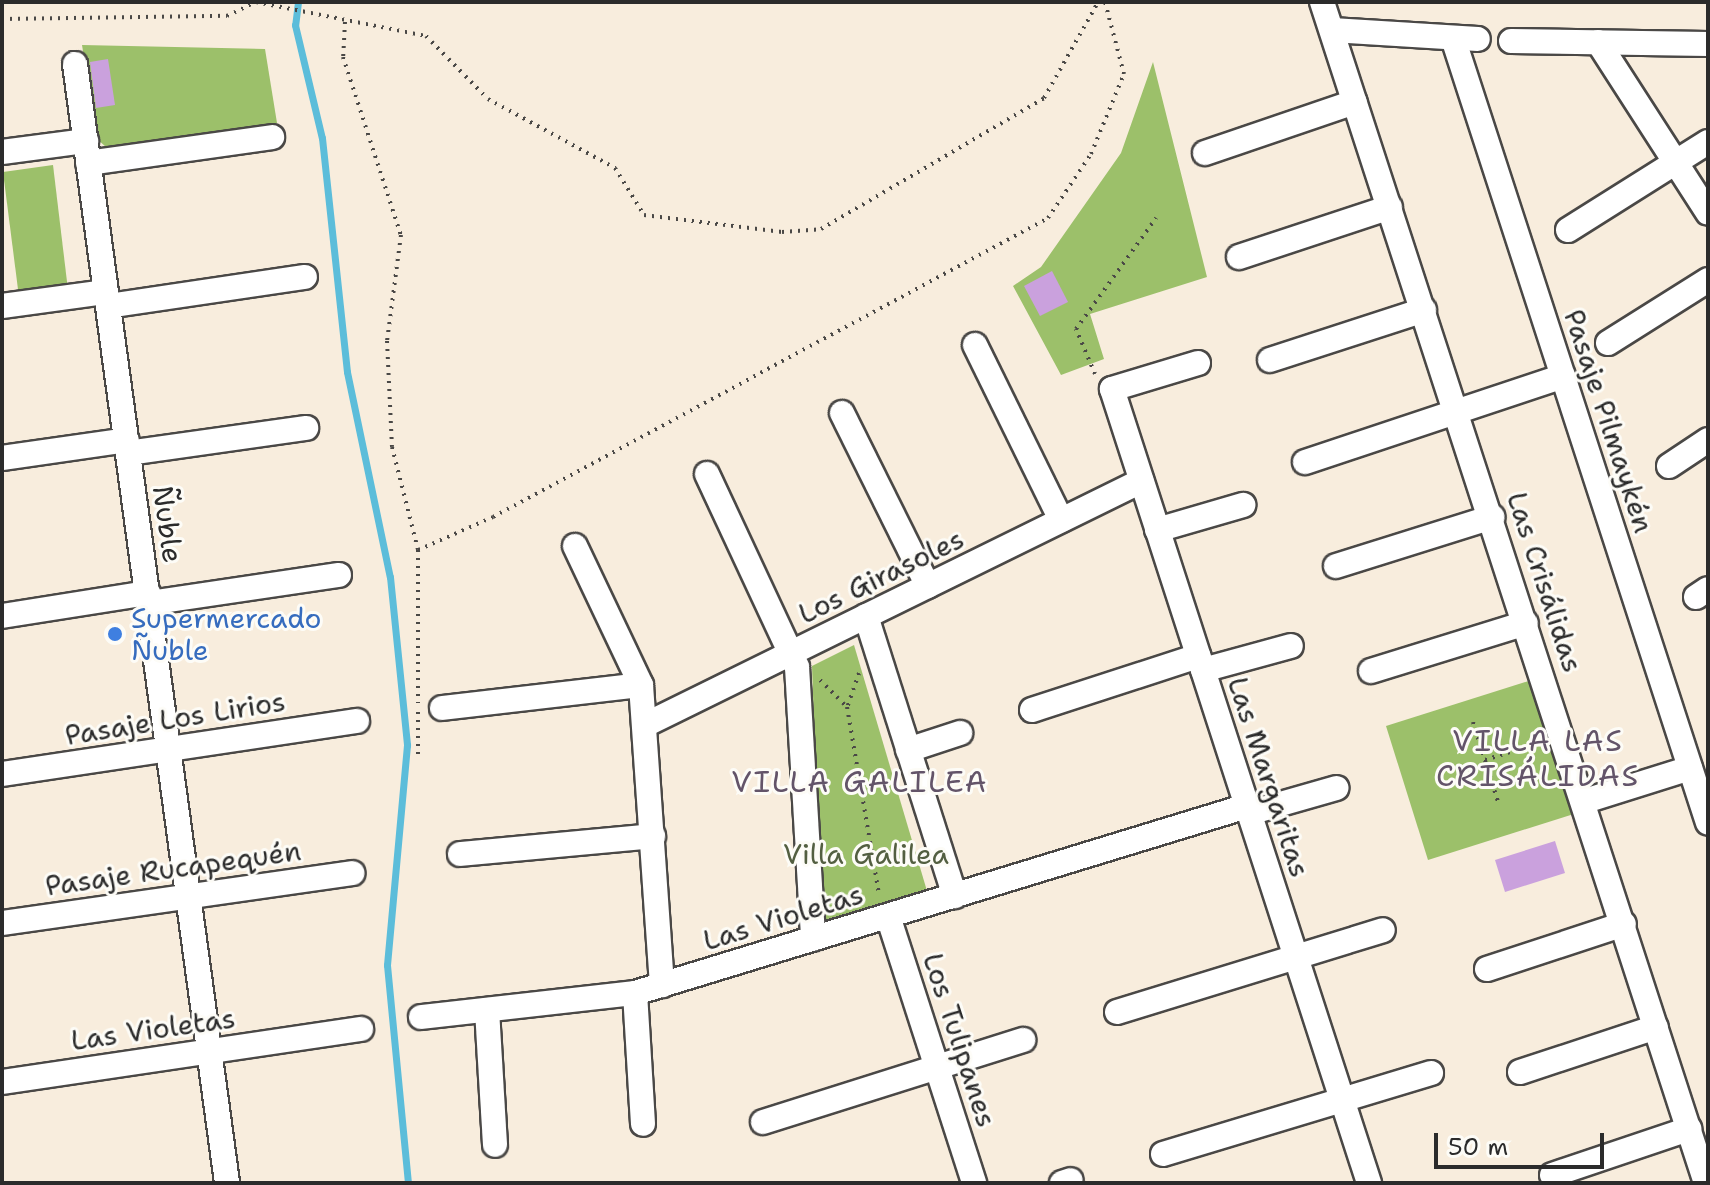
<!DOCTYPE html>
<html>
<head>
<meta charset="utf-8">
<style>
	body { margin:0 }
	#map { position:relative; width:1710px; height:1185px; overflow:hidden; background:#f8eddd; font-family:"Shantell Sans",sans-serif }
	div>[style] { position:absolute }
	.green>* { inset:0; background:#9cc06a }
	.stream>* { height:7px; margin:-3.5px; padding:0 3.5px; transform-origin:3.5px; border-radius:3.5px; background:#5cbdda }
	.building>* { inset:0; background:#caa1dd }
	.path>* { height:4px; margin-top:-2px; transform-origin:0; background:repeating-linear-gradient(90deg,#4a4846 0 2px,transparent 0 8px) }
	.roads { filter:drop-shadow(2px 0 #4a4846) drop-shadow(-2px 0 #4a4846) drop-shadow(0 2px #4a4846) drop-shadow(0 -2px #4a4846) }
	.street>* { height:24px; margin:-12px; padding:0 12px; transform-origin:12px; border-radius:12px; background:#fff }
	.dots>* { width:22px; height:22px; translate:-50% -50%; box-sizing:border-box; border:4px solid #fdfcf7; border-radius:50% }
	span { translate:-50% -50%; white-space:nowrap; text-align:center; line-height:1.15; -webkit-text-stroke:6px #fdfcf7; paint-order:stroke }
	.street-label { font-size:28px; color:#2b2b2b }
	.shop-label { font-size:28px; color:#366cbe }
	.left { translate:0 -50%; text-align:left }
	.park-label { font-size:28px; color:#535f41 }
	.neighbourhood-label { font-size:30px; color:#635469; letter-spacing:2px }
	.frame { position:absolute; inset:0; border:4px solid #2b2b2b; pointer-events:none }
	.scale { position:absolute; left:1434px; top:1133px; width:170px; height:36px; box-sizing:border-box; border:4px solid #2b2b2b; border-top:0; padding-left:10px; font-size:24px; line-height:28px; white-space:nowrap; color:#2b2b2b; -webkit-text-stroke:6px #fdfcf7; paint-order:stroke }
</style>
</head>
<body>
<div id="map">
	<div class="green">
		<i style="clip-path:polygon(82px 45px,265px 49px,277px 123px,106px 147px,97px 139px)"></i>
		<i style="clip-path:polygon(1153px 62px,1207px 277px,1090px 314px,1104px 359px,1061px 375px,1013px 286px,1041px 267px,1121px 153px)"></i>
		<i style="clip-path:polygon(53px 165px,68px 290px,19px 297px,3px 172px)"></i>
		<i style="clip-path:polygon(854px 645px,927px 891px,821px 922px,812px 666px)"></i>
		<i style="clip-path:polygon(1535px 679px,1577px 813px,1428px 860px,1386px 726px)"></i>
	</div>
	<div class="stream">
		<i style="left:298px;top:2px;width:23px;rotate:97deg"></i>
		<i style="left:295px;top:25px;width:116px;rotate:76.6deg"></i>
		<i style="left:322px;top:138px;width:235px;rotate:83.9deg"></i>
		<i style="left:347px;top:372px;width:209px;rotate:78.2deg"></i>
		<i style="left:390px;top:577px;width:169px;rotate:84.2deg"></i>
		<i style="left:407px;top:745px;width:221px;rotate:95.2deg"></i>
		<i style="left:387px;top:965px;width:219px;rotate:84.5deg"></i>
	</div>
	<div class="building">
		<i style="clip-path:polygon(108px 59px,115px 105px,96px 108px,90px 62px)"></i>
		<i style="clip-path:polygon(1052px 271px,1068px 302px,1040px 316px,1024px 286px)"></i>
		<i style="clip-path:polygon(1555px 841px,1565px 873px,1505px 892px,1495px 860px)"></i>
	</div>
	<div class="path">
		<i style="left:256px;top:2px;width:173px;rotate:11.3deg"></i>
		<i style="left:426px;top:36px;width:88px;rotate:45.5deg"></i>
		<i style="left:488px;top:99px;width:145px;rotate:28.5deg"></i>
		<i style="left:615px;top:168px;width:55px;rotate:58.3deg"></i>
		<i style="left:644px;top:215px;width:139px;rotate:7deg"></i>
		<i style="left:782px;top:232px;width:39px;rotate:-4deg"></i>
		<i style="left:821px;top:229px;width:259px;rotate:-30.4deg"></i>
		<i style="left:1044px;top:98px;width:110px;rotate:-60.6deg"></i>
		<i style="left:2px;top:19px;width:225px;rotate:-0.8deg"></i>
		<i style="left:227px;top:16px;width:32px;rotate:-26deg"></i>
		<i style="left:345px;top:22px;width:35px;rotate:93deg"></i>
		<i style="left:343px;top:57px;width:187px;rotate:72deg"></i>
		<i style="left:401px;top:235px;width:107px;rotate:97.5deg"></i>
		<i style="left:387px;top:341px;width:106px;rotate:87.3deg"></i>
		<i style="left:392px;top:447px;width:106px;rotate:75.8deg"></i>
		<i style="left:418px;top:550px;width:153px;rotate:90deg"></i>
		<i style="left:1095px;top:374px;width:49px;rotate:-112.9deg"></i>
		<i style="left:1076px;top:329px;width:137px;rotate:-54.2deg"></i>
		<i style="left:418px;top:550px;width:82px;rotate:-23.7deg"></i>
		<i style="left:493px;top:517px;width:630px;rotate:-28.31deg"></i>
		<i style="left:1048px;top:218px;width:77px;rotate:-56.1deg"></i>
		<i style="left:1091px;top:154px;width:87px;rotate:-67.6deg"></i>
		<i style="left:1124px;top:74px;width:74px;rotate:-104.8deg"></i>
		<i style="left:859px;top:673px;width:36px;rotate:109deg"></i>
		<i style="left:847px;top:707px;width:191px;rotate:80.3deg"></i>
		<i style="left:820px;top:680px;width:38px;rotate:45deg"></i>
		<i style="left:418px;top:712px;width:42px;rotate:90deg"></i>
		<i style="left:1473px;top:722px;width:84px;rotate:72.6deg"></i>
		<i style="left:1485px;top:760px;width:56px;rotate:-17.8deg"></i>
	</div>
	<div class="roads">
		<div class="street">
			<i style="left:1322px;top:2px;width:1242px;rotate:71.99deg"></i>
			<i style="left:1332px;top:30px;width:146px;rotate:3.5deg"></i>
			<i style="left:1453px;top:38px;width:825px;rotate:72deg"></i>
			<i style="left:1511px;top:41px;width:197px;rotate:0.9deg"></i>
			<i style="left:1598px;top:42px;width:203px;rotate:57.2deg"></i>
			<i style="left:75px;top:64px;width:1129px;rotate:82.26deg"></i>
			<i style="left:2px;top:152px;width:85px;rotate:-7.5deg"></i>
			<i style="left:1205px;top:153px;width:158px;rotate:-18.8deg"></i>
			<i style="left:88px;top:163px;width:186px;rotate:-8deg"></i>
			<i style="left:1568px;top:230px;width:165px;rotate:-32.2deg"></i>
			<i style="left:1239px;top:257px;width:159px;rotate:-18.3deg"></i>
			<i style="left:2px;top:306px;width:105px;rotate:-7.7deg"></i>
			<i style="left:108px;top:306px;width:199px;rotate:-8.4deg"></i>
			<i style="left:1608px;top:343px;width:118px;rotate:-32.2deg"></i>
			<i style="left:975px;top:345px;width:195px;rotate:63.8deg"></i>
			<i style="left:1270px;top:360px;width:162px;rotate:-18deg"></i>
			<i style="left:1198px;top:363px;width:90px;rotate:163.2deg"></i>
			<i style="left:1112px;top:389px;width:835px;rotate:72.06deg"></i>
			<i style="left:842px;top:413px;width:193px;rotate:63.6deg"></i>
			<i style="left:128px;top:453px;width:180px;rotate:-8deg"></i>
			<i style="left:2px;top:458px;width:126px;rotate:-8.2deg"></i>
			<i style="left:1305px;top:462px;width:272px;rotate:-18.4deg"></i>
			<i style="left:1669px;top:466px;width:47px;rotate:-33.7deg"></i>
			<i style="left:707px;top:474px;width:213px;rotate:65deg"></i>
			<i style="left:797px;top:667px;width:272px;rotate:86.6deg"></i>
			<i style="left:1157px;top:530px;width:90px;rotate:-16.2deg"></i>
			<i style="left:575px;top:546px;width:154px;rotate:64.6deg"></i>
			<i style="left:641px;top:685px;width:301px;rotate:86deg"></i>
			<i style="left:1336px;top:566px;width:164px;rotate:-17.4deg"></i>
			<i style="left:1696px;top:597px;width:14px;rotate:-34deg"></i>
			<i style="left:149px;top:603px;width:192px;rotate:-8.4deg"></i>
			<i style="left:2px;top:616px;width:148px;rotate:-9deg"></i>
			<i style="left:866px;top:616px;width:294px;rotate:72.4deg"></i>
			<i style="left:1203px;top:670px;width:91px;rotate:-15.3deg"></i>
			<i style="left:1371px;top:671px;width:162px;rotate:-17.2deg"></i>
			<i style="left:442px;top:708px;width:200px;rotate:-6.6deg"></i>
			<i style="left:1032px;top:710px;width:175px;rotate:-18deg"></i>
			<i style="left:647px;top:724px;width:551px;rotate:-26.19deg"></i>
			<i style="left:908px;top:750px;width:55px;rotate:-18.1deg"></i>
			<i style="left:2px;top:774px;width:359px;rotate:-8.5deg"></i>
			<i style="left:1585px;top:801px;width:110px;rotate:-17.4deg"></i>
			<i style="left:1249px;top:813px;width:91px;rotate:-16deg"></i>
			<i style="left:460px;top:854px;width:194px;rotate:-5.3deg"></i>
			<i style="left:888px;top:916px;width:281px;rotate:72.1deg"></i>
			<i style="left:2px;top:923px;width:354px;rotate:-8.1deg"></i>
			<i style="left:1487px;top:969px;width:144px;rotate:-18.2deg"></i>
			<i style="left:635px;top:993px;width:131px;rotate:86.5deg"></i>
			<i style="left:487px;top:1010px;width:135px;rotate:86.6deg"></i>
			<i style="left:1117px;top:1012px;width:278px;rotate:-17.1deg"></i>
			<i style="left:421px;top:1017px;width:215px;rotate:-6.4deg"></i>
			<i style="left:635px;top:993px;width:640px;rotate:-16.99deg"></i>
			<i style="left:1520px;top:1072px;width:143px;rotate:-18.3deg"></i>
			<i style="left:2px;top:1082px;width:363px;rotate:-8.4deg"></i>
			<i style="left:763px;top:1122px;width:273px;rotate:-17.5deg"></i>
			<i style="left:1163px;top:1154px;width:280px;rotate:-16.8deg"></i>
			<i style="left:1552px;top:1175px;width:145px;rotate:-18.6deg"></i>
			<i style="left:1062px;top:1183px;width:9px;rotate:-18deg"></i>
		</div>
	</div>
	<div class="dots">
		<i style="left:115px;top:634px;background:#3f7fe0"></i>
	</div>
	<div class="street-label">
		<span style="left:1609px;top:421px;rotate:72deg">Pasaje Pilmaykén</span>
		<span style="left:168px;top:524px;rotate:82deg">Ñuble</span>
		<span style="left:881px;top:576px;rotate:-26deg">Los Girasoles</span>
		<span style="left:1545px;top:582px;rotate:72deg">Las Crisálidas</span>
		<span style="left:175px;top:718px;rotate:-9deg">Pasaje Los Lirios</span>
		<span style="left:1269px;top:777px;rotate:72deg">Las Margaritas</span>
		<span style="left:173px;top:868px;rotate:-8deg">Pasaje Rucapequén</span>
		<span style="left:783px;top:917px;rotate:-17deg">Las Violetas</span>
		<span style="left:153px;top:1029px;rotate:-8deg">Las Violetas</span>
		<span style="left:960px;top:1040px;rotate:72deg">Los Tulipanes</span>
	</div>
	<div class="shop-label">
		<span class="left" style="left:131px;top:634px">Supermercado<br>Ñuble</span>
	</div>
	<div class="park-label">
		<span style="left:866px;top:854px">Villa Galilea</span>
	</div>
	<div class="neighbourhood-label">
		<span style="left:1538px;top:758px">VILLA LAS<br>CRISÁLIDAS</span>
		<span style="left:860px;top:782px">VILLA GALILEA</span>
	</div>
	<div class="frame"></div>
	<div class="scale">50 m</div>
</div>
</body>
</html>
